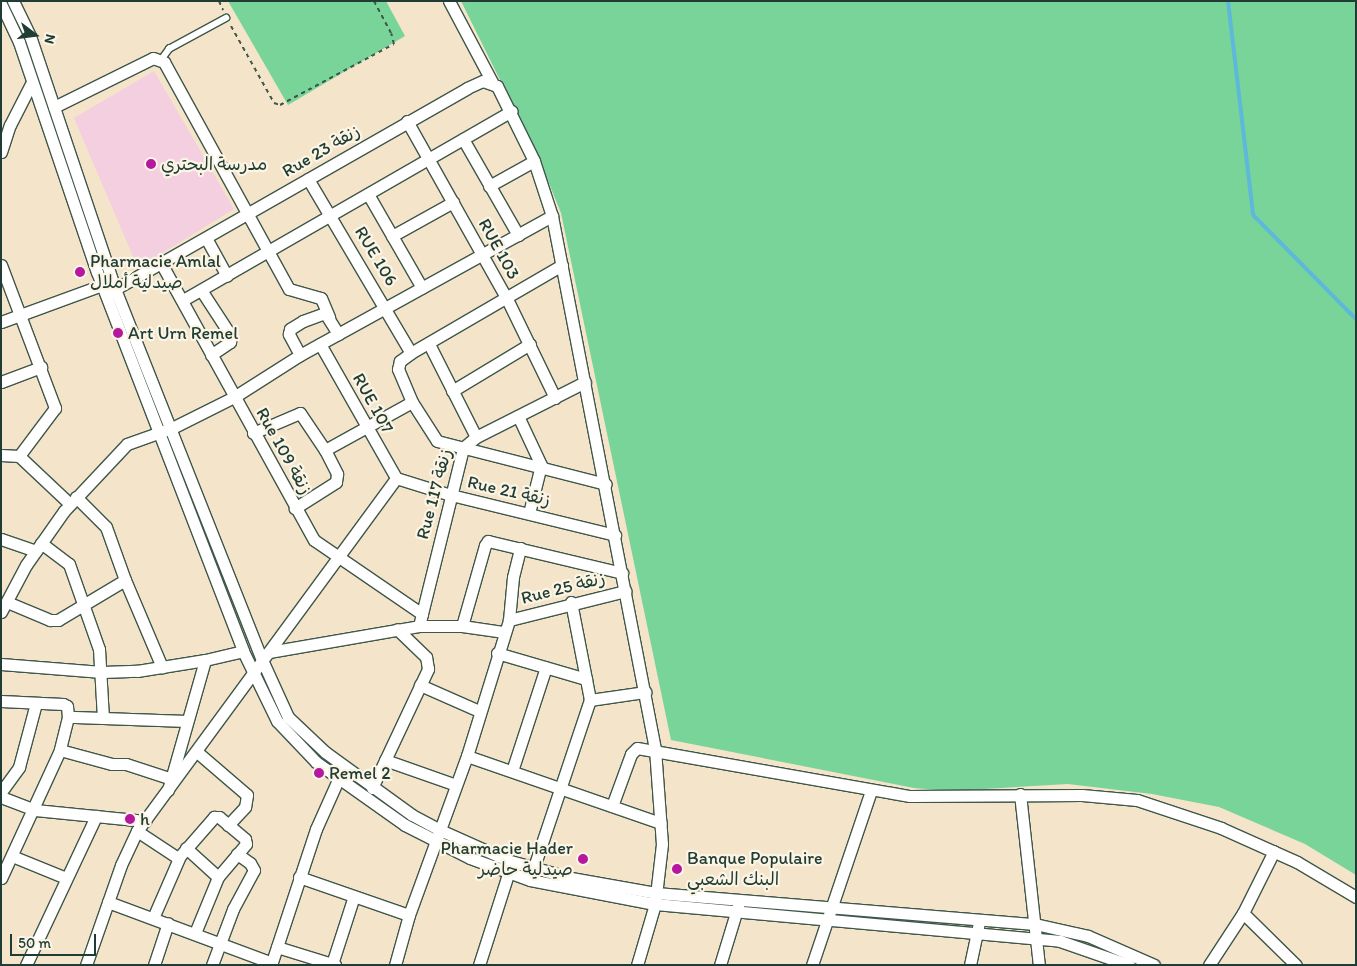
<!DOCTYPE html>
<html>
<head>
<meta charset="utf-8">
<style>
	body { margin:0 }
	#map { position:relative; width:1357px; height:966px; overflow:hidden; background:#f4e4c9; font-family:Itim,"Playpen Sans Arabic",sans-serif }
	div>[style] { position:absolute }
	.built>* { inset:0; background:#f3cfdf }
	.green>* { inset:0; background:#79d49a }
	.stream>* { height:4px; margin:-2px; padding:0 2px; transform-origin:2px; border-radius:2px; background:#5db8da }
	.path>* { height:2px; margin-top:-1px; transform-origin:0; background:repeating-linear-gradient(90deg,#3f564a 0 4px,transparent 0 8px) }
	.roads { filter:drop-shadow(1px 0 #3f564a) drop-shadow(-1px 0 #3f564a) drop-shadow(0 1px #3f564a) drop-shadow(0 -1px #3f564a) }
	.service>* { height:5.5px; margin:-2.75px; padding:0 2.75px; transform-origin:2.75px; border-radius:2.75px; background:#fff }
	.minor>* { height:11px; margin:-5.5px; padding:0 5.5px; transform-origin:5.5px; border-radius:5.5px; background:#fff }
	.dots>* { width:14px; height:14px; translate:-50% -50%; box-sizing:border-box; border:2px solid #fcf5e5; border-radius:50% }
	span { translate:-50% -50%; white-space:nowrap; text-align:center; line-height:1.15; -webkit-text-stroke:4.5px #fcf5e5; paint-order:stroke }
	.street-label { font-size:18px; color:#1f3d34 }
	.poi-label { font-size:18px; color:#1f3d34 }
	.left { translate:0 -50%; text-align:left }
	.right { translate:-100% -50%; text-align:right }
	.frame { position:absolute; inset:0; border:2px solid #1f3d34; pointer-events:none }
	.north { position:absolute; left:10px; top:10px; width:50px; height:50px; -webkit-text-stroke:4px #fcf5e5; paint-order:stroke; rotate:105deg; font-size:14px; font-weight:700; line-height:20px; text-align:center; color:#1f3d34 }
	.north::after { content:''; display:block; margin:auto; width:18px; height:22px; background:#1f3d34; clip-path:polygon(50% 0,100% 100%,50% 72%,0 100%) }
	.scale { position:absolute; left:10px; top:934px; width:86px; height:22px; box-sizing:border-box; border:2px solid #1f3d34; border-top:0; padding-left:6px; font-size:15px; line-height:18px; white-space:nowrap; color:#1f3d34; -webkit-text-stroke:4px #fcf5e5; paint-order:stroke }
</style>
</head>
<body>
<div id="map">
	<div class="built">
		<i style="clip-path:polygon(154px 71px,234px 209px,138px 268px,74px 118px)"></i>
	</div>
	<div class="green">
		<i style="clip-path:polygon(228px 1px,386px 1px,405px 36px,288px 105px)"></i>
		<i style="clip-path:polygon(461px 1px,1356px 1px,1356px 875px,1305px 844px,1219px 807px,1152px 794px,1068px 784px,950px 791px,914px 788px,671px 740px,561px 213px,540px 161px)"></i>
	</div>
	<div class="stream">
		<i style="left:1228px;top:1px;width:215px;rotate:83.3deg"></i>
		<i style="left:1253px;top:215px;width:146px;rotate:45.3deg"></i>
	</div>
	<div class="path">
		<i style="left:219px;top:1px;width:10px;rotate:66deg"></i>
		<i style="left:231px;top:26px;width:88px;rotate:60.8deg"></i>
		<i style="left:274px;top:103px;width:6px;rotate:18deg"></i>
		<i style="left:280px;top:105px;width:129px;rotate:-28.2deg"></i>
		<i style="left:394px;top:44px;width:11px;rotate:-105deg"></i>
		<i style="left:391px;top:33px;width:36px;rotate:-118deg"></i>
	</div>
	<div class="roads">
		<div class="service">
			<i style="left:161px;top:60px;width:14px;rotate:-54deg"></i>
			<i style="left:169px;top:49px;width:65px;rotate:-28.5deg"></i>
		</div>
		<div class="minor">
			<i style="left:13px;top:1px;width:39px;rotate:64deg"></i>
			<i style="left:30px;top:36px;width:267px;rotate:71.4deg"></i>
			<i style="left:115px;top:289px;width:401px;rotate:68.4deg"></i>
			<i style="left:263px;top:662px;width:60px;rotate:65.6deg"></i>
			<i style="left:288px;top:717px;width:51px;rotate:43.4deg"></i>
			<i style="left:325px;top:752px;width:107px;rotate:35.9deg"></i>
			<i style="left:412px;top:815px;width:32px;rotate:28deg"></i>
			<i style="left:440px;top:830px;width:73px;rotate:24.1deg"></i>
			<i style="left:507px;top:860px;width:66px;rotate:15.7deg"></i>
			<i style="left:571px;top:878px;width:86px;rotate:10deg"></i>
			<i style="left:656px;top:893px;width:380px;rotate:4.7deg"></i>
			<i style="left:1035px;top:924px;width:54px;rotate:12.8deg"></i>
			<i style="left:1088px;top:936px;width:72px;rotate:23.7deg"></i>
			<i style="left:449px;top:1px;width:92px;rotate:62deg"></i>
			<i style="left:1px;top:4px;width:42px;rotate:64.7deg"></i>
			<i style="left:19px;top:42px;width:243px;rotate:71.3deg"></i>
			<i style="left:97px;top:272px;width:406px;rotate:68.9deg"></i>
			<i style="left:243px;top:651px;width:78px;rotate:64.1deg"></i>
			<i style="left:277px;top:721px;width:57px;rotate:46.4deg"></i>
			<i style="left:316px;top:762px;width:109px;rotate:35.3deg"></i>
			<i style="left:405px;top:825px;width:73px;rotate:26.9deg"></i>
			<i style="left:470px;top:858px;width:64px;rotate:20.1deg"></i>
			<i style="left:530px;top:880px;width:127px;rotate:10.9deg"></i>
			<i style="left:655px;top:904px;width:407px;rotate:5.2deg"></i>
			<i style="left:1060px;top:941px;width:73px;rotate:19.2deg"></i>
			<i style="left:54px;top:107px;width:110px;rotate:-26.3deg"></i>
			<i style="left:153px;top:58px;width:12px;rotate:20deg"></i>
			<i style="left:164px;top:62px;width:259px;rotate:61.2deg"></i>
			<i style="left:289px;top:289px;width:33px;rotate:16deg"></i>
			<i style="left:321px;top:298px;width:21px;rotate:67deg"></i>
			<i style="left:407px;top:121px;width:204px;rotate:60.7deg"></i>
			<i style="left:507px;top:299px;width:110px;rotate:64.1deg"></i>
			<i style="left:463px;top:139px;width:111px;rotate:60.2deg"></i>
			<i style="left:1px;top:152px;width:28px;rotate:-72deg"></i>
			<i style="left:10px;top:125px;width:48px;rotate:-62.9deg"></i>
			<i style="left:308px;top:179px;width:202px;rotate:59.4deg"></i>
			<i style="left:489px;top:186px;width:51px;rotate:-29.1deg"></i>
			<i style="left:368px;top:194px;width:108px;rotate:60.1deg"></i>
			<i style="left:392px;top:236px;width:70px;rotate:-29.1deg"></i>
			<i style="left:206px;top:238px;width:43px;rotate:61.1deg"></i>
			<i style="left:161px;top:263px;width:316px;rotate:61.1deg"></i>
			<i style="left:314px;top:540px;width:131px;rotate:34.4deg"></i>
			<i style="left:1px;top:265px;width:153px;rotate:69.3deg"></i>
			<i style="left:55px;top:408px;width:60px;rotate:126.9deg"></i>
			<i style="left:19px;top:456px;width:18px;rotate:-177deg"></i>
			<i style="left:562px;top:265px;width:175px;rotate:149.8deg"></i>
			<i style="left:411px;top:353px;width:14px;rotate:144deg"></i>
			<i style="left:400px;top:361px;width:8px;rotate:104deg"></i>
			<i style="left:398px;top:369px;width:36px;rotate:67deg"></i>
			<i style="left:412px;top:402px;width:46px;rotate:57.3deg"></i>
			<i style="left:437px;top:441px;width:174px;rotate:14.3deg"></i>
			<i style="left:201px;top:290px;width:55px;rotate:56.9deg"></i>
			<i style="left:231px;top:336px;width:6px;rotate:99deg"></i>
			<i style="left:230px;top:342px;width:23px;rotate:146deg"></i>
			<i style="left:110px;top:292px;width:411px;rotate:-29.7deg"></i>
			<i style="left:467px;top:88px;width:17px;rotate:-24deg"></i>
			<i style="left:483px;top:81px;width:15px;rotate:20deg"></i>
			<i style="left:497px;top:86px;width:84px;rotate:63.7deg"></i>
			<i style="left:534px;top:161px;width:58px;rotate:71.9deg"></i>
			<i style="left:552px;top:216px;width:543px;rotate:79.06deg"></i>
			<i style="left:655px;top:749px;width:95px;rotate:85.8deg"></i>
			<i style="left:662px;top:844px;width:60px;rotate:96.7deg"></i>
			<i style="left:655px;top:904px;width:64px;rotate:106.4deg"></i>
			<i style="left:183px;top:300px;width:379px;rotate:-29.9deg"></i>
			<i style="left:1px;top:322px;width:108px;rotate:-20.1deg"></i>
			<i style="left:320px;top:344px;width:154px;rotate:60.4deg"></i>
			<i style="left:429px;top:344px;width:104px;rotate:63.2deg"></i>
			<i style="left:300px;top:355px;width:24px;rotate:-118deg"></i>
			<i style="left:289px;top:334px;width:5px;rotate:-79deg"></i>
			<i style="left:290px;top:329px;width:15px;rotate:-32deg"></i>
			<i style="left:303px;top:321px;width:23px;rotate:-20deg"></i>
			<i style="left:325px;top:313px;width:25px;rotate:58deg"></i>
			<i style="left:1px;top:382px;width:43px;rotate:-20.6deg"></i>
			<i style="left:452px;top:391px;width:91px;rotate:-31.1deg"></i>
			<i style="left:518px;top:416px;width:54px;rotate:64.9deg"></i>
			<i style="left:541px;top:465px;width:49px;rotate:104deg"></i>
			<i style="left:253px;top:433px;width:51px;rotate:-23.1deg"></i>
			<i style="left:300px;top:413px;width:45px;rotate:56deg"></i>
			<i style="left:325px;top:450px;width:27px;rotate:63deg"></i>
			<i style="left:337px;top:474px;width:8px;rotate:97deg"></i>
			<i style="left:336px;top:482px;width:49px;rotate:147.6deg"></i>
			<i style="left:325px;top:450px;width:99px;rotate:-28.9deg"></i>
			<i style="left:19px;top:456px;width:70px;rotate:43.3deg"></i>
			<i style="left:396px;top:478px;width:58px;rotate:17.2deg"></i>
			<i style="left:451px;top:495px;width:169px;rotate:13.7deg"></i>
			<i style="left:76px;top:497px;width:42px;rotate:45deg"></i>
			<i style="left:106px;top:527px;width:56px;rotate:70.3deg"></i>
			<i style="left:125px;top:580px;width:95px;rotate:67deg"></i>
			<i style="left:1px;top:539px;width:37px;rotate:19deg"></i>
			<i style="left:41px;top:543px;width:35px;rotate:37deg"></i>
			<i style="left:69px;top:564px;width:90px;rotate:70.6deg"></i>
			<i style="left:99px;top:649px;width:69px;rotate:86.7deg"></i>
			<i style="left:103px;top:718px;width:35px;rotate:-178deg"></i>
			<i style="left:7px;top:602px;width:47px;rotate:22.7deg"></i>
			<i style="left:50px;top:620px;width:8px"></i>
			<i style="left:58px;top:620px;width:78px;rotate:-30.8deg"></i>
			<i style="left:571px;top:602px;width:100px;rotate:79deg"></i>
			<i style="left:1px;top:612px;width:53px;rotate:-62deg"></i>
			<i style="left:26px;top:565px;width:66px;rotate:-54.9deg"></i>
			<i style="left:64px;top:511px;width:92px;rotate:-46.8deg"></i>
			<i style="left:127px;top:444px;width:48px;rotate:-19.6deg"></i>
			<i style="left:172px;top:428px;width:69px;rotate:-26.6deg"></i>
			<i style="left:234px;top:397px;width:78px;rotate:-32.5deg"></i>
			<i style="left:300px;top:355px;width:288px;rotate:-28.9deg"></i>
			<i style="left:509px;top:620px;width:120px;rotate:-14deg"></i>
			<i style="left:419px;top:626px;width:183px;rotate:-76.1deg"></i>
			<i style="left:463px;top:448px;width:17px;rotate:-40deg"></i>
			<i style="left:476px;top:437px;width:122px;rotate:-26.8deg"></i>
			<i style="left:462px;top:626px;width:84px;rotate:-74.1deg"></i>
			<i style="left:485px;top:545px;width:5px;rotate:-53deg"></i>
			<i style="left:488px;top:541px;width:138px;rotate:13.4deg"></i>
			<i style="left:269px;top:652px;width:152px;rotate:-9.8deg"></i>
			<i style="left:419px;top:626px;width:43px"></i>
			<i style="left:462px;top:626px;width:41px;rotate:8.3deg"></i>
			<i style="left:497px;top:653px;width:93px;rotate:16.3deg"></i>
			<i style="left:1px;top:664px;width:101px;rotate:4.5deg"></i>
			<i style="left:102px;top:672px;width:35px;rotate:-2deg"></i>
			<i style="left:137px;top:671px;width:69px;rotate:-9.2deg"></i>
			<i style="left:205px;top:660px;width:39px;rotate:-13deg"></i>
			<i style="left:420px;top:685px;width:64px;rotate:23.8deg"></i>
			<i style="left:1px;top:701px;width:62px;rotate:2.8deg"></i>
			<i style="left:63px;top:704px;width:4px;rotate:27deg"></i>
			<i style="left:67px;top:706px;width:11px;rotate:85deg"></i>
			<i style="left:68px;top:717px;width:34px;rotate:104deg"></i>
			<i style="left:60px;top:750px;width:141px;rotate:114.7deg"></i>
			<i style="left:103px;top:718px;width:84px;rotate:2deg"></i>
			<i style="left:60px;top:750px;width:54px;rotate:15.1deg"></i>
			<i style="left:112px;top:764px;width:14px"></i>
			<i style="left:126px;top:764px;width:45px;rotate:18deg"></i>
			<i style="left:197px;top:752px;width:66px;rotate:40.7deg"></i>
			<i style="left:247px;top:795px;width:12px;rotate:99deg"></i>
			<i style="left:245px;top:807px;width:25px;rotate:133deg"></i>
			<i style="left:467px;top:756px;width:205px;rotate:19.1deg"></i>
			<i style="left:385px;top:760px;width:75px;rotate:19.4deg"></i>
			<i style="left:512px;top:771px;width:109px;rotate:-71.9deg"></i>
			<i style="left:372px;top:788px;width:132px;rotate:-64.8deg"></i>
			<i style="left:428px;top:669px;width:12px;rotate:-99deg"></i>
			<i style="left:426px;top:657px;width:40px;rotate:-136deg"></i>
			<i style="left:168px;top:790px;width:135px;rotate:-74.1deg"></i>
			<i style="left:1px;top:792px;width:31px;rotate:-54deg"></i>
			<i style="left:19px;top:767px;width:66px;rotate:-75.1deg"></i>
			<i style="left:1020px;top:794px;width:172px;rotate:83.7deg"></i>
			<i style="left:1px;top:797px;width:36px;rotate:21deg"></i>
			<i style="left:35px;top:810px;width:111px;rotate:5.7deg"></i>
			<i style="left:612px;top:806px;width:55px;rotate:-69.9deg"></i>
			<i style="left:631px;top:754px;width:8px;rotate:-45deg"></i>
			<i style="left:637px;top:748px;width:277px;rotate:10deg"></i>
			<i style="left:910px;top:796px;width:172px;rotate:-0.3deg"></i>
			<i style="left:1082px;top:795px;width:55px;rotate:5.2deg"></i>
			<i style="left:1137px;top:800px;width:89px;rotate:18.4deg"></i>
			<i style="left:1221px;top:828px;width:83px;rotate:24.1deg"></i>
			<i style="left:1297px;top:862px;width:69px;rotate:30.7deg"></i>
			<i style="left:137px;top:831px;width:49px;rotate:33.4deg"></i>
			<i style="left:186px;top:848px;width:43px;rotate:42.2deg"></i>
			<i style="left:12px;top:856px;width:58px;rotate:22.2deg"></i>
			<i style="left:531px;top:876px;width:186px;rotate:-71.5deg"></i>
			<i style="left:590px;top:700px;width:56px;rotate:-8.3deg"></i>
			<i style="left:299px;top:877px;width:116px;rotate:19.1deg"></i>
			<i style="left:108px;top:902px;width:175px;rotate:20.4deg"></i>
			<i style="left:1243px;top:913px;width:74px;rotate:44.5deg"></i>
			<i style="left:153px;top:918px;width:68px;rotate:-66.5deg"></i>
			<i style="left:180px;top:856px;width:52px;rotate:-48.9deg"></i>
			<i style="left:214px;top:817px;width:5px"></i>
			<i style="left:219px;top:817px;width:34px;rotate:40deg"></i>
			<i style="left:245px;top:839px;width:5px;rotate:79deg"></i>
			<i style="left:246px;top:844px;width:43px;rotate:130.3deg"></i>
			<i style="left:218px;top:877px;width:61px;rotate:112.3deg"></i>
			<i style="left:277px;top:947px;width:61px;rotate:17.2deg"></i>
			<i style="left:332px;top:964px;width:71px;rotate:-72.1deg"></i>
			<i style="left:26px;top:965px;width:165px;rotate:-64.8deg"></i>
			<i style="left:86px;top:965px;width:106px;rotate:-70.7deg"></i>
			<i style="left:121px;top:865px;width:38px;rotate:-65deg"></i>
			<i style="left:137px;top:831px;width:438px;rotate:-53.7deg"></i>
			<i style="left:154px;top:965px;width:44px;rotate:-71.6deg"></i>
			<i style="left:212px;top:965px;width:60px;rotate:-69.4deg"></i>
			<i style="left:233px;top:909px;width:44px;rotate:-61.7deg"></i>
			<i style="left:254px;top:870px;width:8px;rotate:-120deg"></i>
			<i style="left:250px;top:863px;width:16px;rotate:-145deg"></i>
			<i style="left:271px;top:965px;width:143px;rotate:-71.7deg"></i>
			<i style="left:316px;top:829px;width:61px;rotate:-65.9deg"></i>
			<i style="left:395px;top:965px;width:52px;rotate:-74.4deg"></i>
			<i style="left:409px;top:915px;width:169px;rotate:-70deg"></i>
			<i style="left:467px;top:756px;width:142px;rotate:-72.8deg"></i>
			<i style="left:509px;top:620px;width:43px;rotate:-84.7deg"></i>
			<i style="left:513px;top:577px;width:30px;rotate:-76deg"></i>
			<i style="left:479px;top:965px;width:102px;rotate:-72.3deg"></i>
			<i style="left:720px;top:965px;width:62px;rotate:-73deg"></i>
			<i style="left:812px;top:965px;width:184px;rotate:-71.3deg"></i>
			<i style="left:970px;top:965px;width:40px;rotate:-78deg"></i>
			<i style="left:1209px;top:965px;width:62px;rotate:-56.8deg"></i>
			<i style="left:1243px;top:913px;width:69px;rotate:-63.4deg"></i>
		</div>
	</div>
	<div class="dots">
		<i style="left:151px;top:164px;background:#b5179e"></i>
		<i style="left:80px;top:272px;background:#b5179e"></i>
		<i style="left:118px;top:333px;background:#b5179e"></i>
		<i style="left:319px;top:773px;background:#b5179e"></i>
		<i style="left:130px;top:819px;background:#b5179e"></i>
		<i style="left:583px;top:859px;background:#b5179e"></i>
		<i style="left:677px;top:869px;background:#b5179e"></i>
	</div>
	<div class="street-label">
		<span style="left:321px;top:151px;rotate:-30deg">Rue 23 زنقة</span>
		<span style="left:499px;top:249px;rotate:61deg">RUE 103</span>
		<span style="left:376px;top:256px;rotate:59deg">RUE 106</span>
		<span style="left:373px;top:403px;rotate:61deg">RUE 107</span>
		<span style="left:284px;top:451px;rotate:61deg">Rue 109 زنقة</span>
		<span style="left:509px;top:491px;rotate:13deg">Rue 21 زنقة</span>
		<span style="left:434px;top:494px;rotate:-75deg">Rue 117 زنقة</span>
		<span style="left:563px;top:588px;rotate:-14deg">Rue 25 زنقة</span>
	</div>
	<div class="poi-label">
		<span class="left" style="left:161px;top:164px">مدرسة البحتري</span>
		<span class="left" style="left:90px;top:272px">Pharmacie Amlal<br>صيدلية أملال</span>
		<span class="left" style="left:128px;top:333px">Art Urn Remel</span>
		<span class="left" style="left:329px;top:773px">Remel 2</span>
		<span class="left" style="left:140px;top:819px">h</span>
		<span class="right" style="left:573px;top:859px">Pharmacie Hader<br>صيدلية حاضر</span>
		<span class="left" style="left:687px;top:869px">Banque Populaire<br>البنك الشعبي</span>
	</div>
	<div class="frame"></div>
	<div class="north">N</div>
	<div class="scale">50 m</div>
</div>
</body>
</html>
